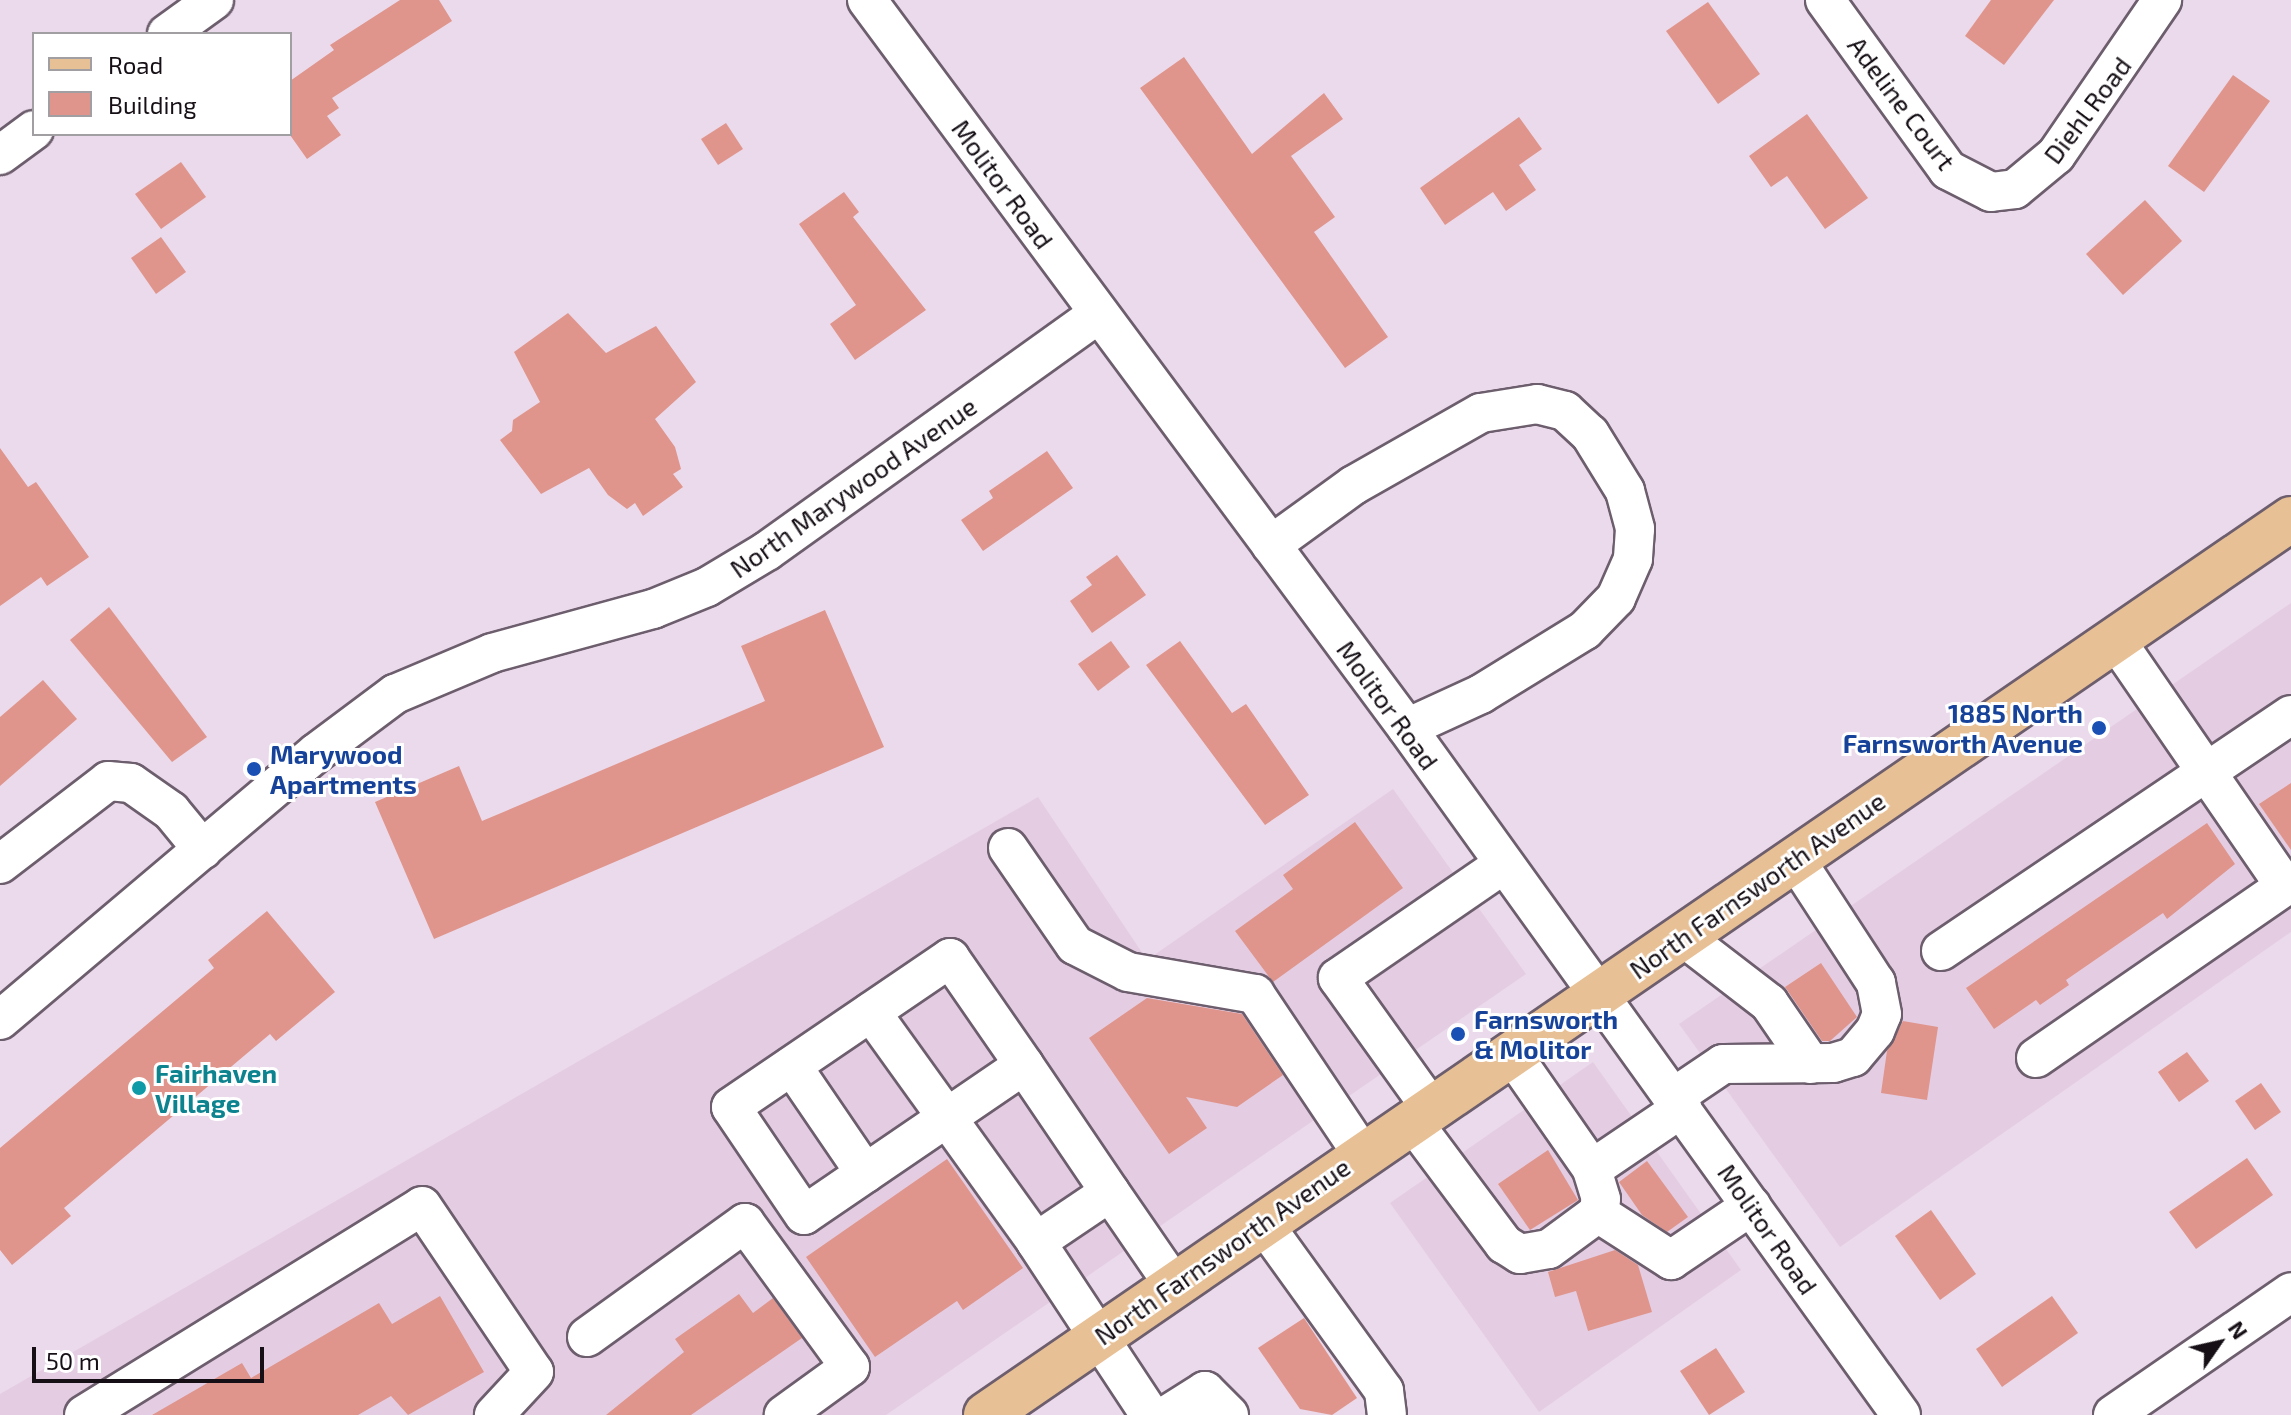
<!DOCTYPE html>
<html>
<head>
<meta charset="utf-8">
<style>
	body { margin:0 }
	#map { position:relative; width:2291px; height:1415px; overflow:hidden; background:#ebdaeb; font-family:"Exo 2",sans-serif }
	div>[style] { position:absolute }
	.built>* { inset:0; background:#e4cde3 }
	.building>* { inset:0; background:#df958c }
	.roads { filter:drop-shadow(2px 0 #6d5e6d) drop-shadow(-2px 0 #6d5e6d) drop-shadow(0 2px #6d5e6d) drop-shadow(0 -2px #6d5e6d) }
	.minor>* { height:38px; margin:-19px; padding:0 19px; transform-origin:19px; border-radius:19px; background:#fff }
	.major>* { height:44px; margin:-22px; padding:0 22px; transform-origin:22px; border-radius:22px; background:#e8c096 }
	.dots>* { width:22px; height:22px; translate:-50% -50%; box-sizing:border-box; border:4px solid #fff; border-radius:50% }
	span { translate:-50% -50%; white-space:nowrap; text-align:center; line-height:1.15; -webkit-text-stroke:6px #fff; paint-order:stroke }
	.street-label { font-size:26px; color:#161016 }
	.transit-label { font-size:26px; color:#164399; font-weight:700 }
	.right { translate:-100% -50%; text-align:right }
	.left { translate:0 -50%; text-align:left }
	.culture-label { font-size:26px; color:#0d838f; font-weight:700 }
	.legend { position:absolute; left:32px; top:32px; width:260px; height:104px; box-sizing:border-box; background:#fff; border:2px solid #a29fa2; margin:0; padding:10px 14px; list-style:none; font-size:24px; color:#161016 }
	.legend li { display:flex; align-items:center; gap:16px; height:40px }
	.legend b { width:40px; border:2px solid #a29fa2 }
	.north { position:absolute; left:2179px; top:1303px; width:80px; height:80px; -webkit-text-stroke:6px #fff; paint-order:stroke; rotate:56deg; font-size:22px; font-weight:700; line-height:32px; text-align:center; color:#161016 }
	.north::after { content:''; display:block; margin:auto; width:28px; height:36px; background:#161016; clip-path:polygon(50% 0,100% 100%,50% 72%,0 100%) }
	.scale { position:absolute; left:32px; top:1347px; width:232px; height:36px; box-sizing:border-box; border:4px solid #161016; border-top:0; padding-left:10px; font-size:24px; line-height:28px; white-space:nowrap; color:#161016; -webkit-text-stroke:6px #fff; paint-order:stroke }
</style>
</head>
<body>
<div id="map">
	<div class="built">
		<i style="clip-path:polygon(2291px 603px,2291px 932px,1840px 1247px,1679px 1024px)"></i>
		<i style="clip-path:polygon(1393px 789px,1526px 974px,886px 1415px,0 1415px,0 1394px,1038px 797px,1147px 960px)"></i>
		<i style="clip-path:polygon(1593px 1062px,1741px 1270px,1539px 1412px,1390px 1203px)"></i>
	</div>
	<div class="building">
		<i style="clip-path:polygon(400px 0,439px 0,452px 21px,332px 98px,339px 108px,327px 116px,341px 135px,307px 159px,290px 135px,290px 81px,334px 50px,330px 45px)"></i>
		<i style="clip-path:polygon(1991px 0,2054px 0,2004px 65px,1965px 36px)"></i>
		<i style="clip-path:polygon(1708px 2px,1760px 74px,1718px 104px,1666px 31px)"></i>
		<i style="clip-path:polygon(1184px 57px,1252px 154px,1324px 93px,1343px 119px,1291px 156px,1335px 217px,1314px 232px,1388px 337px,1345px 368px,1140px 88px)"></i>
		<i style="clip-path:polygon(2233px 75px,2270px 101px,2204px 192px,2168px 166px)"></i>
		<i style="clip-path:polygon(1807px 114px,1868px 198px,1825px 229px,1787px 176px,1771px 187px,1749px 156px)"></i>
		<i style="clip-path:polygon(1519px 117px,1542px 149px,1519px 165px,1536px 190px,1506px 211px,1493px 192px,1445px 225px,1420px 188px)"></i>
		<i style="clip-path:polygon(726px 123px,743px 149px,718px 165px,701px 139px)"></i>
		<i style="clip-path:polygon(181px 162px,206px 197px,161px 229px,135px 194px)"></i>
		<i style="clip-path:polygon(844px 192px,859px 212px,853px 217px,926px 310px,855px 360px,830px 324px,856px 305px,799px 224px)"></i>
		<i style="clip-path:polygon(2145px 200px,2182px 241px,2123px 295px,2086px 254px)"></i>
		<i style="clip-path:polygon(161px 237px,186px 272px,156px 294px,131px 258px)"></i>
		<i style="clip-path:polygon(568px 313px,606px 353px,656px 326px,696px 382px,655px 419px,675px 447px,681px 469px,673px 474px,683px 487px,643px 516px,635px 503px,627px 509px,608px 495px,589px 468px,541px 494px,500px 440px,512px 431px,513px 420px,540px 402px,514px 352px)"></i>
		<i style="clip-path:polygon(0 448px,28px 487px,36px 482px,89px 557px,47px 586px,41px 577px,0 606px)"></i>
		<i style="clip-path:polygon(1047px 451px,1073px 488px,983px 551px,961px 520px,993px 498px,989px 491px)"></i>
		<i style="clip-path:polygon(1117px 555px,1146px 595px,1092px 633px,1070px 601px,1092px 585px,1086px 577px)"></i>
		<i style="clip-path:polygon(109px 607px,207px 737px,172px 762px,70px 640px)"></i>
		<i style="clip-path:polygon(825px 610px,884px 747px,434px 939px,375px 802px,459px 766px,482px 821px,765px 701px,741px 646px)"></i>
		<i style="clip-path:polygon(1111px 641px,1130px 667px,1098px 691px,1078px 664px)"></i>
		<i style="clip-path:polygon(1180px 641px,1232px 713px,1246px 704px,1309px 795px,1265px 825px,1146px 665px)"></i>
		<i style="clip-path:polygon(43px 680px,77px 719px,0 786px,0 717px)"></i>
		<i style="clip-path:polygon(2291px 783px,2291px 850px,2259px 804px)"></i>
		<i style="clip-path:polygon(1355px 822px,1403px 888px,1273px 982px,1235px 931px,1293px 889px,1283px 875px)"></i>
		<i style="clip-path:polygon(2207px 823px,2235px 864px,2167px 919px,2163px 913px,2066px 980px,2069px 985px,2040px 1005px,2036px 1000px,1994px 1029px,1966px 988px)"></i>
		<i style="clip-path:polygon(267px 911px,335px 992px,276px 1041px,270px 1034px,64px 1208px,71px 1216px,12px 1265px,0 1250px,0 1148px,214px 968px,208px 960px)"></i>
		<i style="clip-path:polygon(1821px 963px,1857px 1017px,1830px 1041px,1822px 1041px,1785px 987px)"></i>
		<i style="clip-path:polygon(1147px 998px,1242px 1014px,1283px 1075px,1237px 1107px,1186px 1097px,1207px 1128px,1169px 1154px,1089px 1038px)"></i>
		<i style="clip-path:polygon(1903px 1021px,1938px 1027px,1927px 1100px,1881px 1093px,1887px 1051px)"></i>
		<i style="clip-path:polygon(2187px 1052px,2209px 1081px,2179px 1102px,2158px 1072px)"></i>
		<i style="clip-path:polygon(2261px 1083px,2281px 1112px,2255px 1130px,2235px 1101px)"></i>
		<i style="clip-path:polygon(1548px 1150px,1578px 1200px,1530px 1230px,1498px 1184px)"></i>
		<i style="clip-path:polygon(2247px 1158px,2273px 1195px,2196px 1249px,2169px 1212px)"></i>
		<i style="clip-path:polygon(947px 1159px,1023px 1268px,963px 1310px,957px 1301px,875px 1357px,806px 1257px)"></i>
		<i style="clip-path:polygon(1647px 1161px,1688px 1217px,1667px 1232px,1642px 1215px,1619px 1182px)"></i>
		<i style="clip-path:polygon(1931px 1210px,1976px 1274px,1940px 1300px,1895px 1236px)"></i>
		<i style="clip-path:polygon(1615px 1250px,1638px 1265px,1652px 1312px,1588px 1331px,1576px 1291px,1555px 1297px,1548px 1272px)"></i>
		<i style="clip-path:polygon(739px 1294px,753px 1313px,773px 1298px,802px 1338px,691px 1415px,606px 1415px,684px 1352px,675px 1339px)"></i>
		<i style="clip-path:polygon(440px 1296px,484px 1372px,408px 1415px,391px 1396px,358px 1415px,152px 1415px,242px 1363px,251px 1378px,379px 1303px,392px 1324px)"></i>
		<i style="clip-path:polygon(2052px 1296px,2078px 1333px,2002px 1387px,1976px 1349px)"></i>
		<i style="clip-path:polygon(1304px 1318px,1357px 1398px,1332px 1415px,1300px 1409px,1258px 1348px)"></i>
		<i style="clip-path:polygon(1716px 1348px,1745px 1392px,1709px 1415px,1680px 1371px)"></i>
	</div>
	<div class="roads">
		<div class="minor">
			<i style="left:867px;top:0;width:906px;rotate:53.43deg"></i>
			<i style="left:1407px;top:728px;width:846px;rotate:54.28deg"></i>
			<i style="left:1825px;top:0;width:210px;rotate:54.1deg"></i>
			<i style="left:1948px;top:170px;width:48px;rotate:27.1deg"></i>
			<i style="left:1991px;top:192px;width:24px;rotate:-7deg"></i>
			<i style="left:2015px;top:189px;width:53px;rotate:-39.7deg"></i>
			<i style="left:2056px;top:155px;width:188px;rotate:-55.6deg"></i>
			<i style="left:167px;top:34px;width:58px;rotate:-35.9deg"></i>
			<i style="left:0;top:155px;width:42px;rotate:-36.3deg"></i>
			<i style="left:1271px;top:545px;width:102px;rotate:-35.9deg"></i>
			<i style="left:1354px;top:485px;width:146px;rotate:-29.6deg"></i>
			<i style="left:1481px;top:413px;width:57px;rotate:-9.1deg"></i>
			<i style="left:1537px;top:404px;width:29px;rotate:14deg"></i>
			<i style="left:1565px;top:411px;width:34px;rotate:43deg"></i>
			<i style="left:1590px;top:434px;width:67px;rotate:58.4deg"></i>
			<i style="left:1625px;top:491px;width:39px;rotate:75deg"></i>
			<i style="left:1635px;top:529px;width:30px;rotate:94deg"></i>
			<i style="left:1633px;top:559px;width:43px;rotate:113.6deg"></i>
			<i style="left:1616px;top:598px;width:45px;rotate:134.1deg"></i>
			<i style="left:1585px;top:630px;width:122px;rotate:148.4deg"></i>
			<i style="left:1481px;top:694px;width:81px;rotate:155.3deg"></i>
			<i style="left:2115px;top:639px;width:298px;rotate:55.5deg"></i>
			<i style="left:1008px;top:848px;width:118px;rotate:55.4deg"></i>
			<i style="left:1075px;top:945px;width:59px;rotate:27deg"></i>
			<i style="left:1128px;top:972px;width:129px;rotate:9.8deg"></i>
			<i style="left:1255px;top:994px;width:192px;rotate:56.2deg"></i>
			<i style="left:0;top:864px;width:136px;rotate:-37.5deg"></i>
			<i style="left:108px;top:781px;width:23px;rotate:5deg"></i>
			<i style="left:131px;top:783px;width:49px;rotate:35deg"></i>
			<i style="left:171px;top:811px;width:50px;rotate:50.6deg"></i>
			<i style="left:1682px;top:936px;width:110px;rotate:37.6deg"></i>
			<i style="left:1769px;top:1003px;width:74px;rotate:55.5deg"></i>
			<i style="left:1941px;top:951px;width:422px;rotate:-34deg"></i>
			<i style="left:871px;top:1012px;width:283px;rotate:54.3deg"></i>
			<i style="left:1036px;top:1242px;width:207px;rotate:56.6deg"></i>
			<i style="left:0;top:1020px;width:414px;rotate:-40.2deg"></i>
			<i style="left:316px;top:753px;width:99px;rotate:-36.8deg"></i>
			<i style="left:395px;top:694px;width:105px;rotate:-22.9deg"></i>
			<i style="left:492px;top:653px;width:167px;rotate:-15.3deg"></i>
			<i style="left:653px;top:609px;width:58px;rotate:-22.2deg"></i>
			<i style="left:707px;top:587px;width:70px;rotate:-31deg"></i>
			<i style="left:767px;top:551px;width:408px;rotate:-35.6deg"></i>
			<i style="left:2036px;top:1058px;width:310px;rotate:-34.6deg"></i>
			<i style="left:1024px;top:1065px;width:266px;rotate:145.7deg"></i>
			<i style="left:804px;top:1215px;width:130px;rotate:-124.1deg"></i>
			<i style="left:731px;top:1107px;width:265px;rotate:-34.2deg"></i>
			<i style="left:950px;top:958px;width:130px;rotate:55.3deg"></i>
			<i style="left:1024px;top:1065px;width:153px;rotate:55.9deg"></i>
			<i style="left:1110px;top:1192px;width:113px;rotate:55.5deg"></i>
			<i style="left:792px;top:1066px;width:130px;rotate:55.7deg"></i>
			<i style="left:1674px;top:1097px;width:59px;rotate:-34deg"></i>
			<i style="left:1723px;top:1064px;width:110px;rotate:-0.5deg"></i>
			<i style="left:1833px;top:1063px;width:21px;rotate:-17deg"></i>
			<i style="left:1853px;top:1057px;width:34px;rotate:-50deg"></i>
			<i style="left:1875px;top:1031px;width:18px;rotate:-68deg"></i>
			<i style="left:1882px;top:1014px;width:32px;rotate:-101deg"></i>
			<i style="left:1876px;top:983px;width:150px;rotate:-123.1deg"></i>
			<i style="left:1431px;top:1108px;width:160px;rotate:-125.6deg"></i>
			<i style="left:1338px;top:978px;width:201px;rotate:-34.5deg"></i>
			<i style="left:1412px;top:1121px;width:154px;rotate:53.2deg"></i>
			<i style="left:1504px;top:1244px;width:19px;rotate:32deg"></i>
			<i style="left:1520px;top:1254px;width:29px;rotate:-10deg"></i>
			<i style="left:1549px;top:1249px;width:61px;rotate:-36.3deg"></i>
			<i style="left:1598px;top:1213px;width:14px;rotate:-78deg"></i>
			<i style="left:1601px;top:1199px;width:31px;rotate:-107deg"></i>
			<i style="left:1592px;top:1169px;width:140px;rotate:-124.8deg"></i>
			<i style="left:1592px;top:1169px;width:109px;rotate:-34.1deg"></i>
			<i style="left:1598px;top:1213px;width:87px;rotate:32.8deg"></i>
			<i style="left:1671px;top:1260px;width:97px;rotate:-34deg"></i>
			<i style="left:1263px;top:1223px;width:207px;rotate:54.2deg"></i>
			<i style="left:1384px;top:1391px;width:24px;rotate:83deg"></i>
			<i style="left:1036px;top:1242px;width:89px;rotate:-34deg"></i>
			<i style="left:587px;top:1337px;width:195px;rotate:-35.8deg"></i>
			<i style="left:745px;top:1223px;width:178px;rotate:53.9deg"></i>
			<i style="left:850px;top:1367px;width:82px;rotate:144deg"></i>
			<i style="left:84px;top:1415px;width:397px;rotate:-31.7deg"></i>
			<i style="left:422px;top:1206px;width:200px;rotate:56deg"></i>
			<i style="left:534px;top:1372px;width:59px;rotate:132.9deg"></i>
			<i style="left:1167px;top:1415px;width:45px;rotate:-32.3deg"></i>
			<i style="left:1205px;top:1391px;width:34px;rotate:45deg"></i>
			<i style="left:2113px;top:1415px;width:216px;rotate:-34.6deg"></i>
		</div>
		<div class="major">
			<i style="left:986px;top:1415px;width:1583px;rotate:-34.47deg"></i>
		</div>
	</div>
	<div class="dots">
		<i style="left:2099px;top:728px;background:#1a4fb4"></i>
		<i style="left:254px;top:769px;background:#1a4fb4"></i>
		<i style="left:1458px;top:1034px;background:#1a4fb4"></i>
		<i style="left:139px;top:1088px;background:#0f9aa8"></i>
	</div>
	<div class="street-label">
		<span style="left:1902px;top:103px;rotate:53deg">Adeline Court</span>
		<span style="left:2087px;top:110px;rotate:-53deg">Diehl Road</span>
		<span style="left:1003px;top:184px;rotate:54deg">Molitor Road</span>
		<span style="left:853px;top:487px;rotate:-35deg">North Marywood Avenue</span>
		<span style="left:1388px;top:705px;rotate:54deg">Molitor Road</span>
		<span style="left:1757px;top:885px;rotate:-35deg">North Farnsworth Avenue</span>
		<span style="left:1768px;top:1229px;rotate:55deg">Molitor Road</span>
		<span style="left:1222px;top:1251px;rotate:-35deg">North Farnsworth Avenue</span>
	</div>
	<div class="transit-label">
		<span class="right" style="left:2083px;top:728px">1885 North<br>Farnsworth Avenue</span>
		<span class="left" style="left:270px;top:769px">Marywood<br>Apartments</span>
		<span class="left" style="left:1474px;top:1034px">Farnsworth<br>&amp; Molitor</span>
	</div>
	<div class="culture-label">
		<span class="left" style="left:155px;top:1088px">Fairhaven<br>Village</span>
	</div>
	<ul class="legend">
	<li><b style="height:10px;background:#e8c096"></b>Road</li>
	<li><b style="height:22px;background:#df958c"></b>Building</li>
	</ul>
	<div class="north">N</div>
	<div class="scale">50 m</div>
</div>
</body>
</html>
